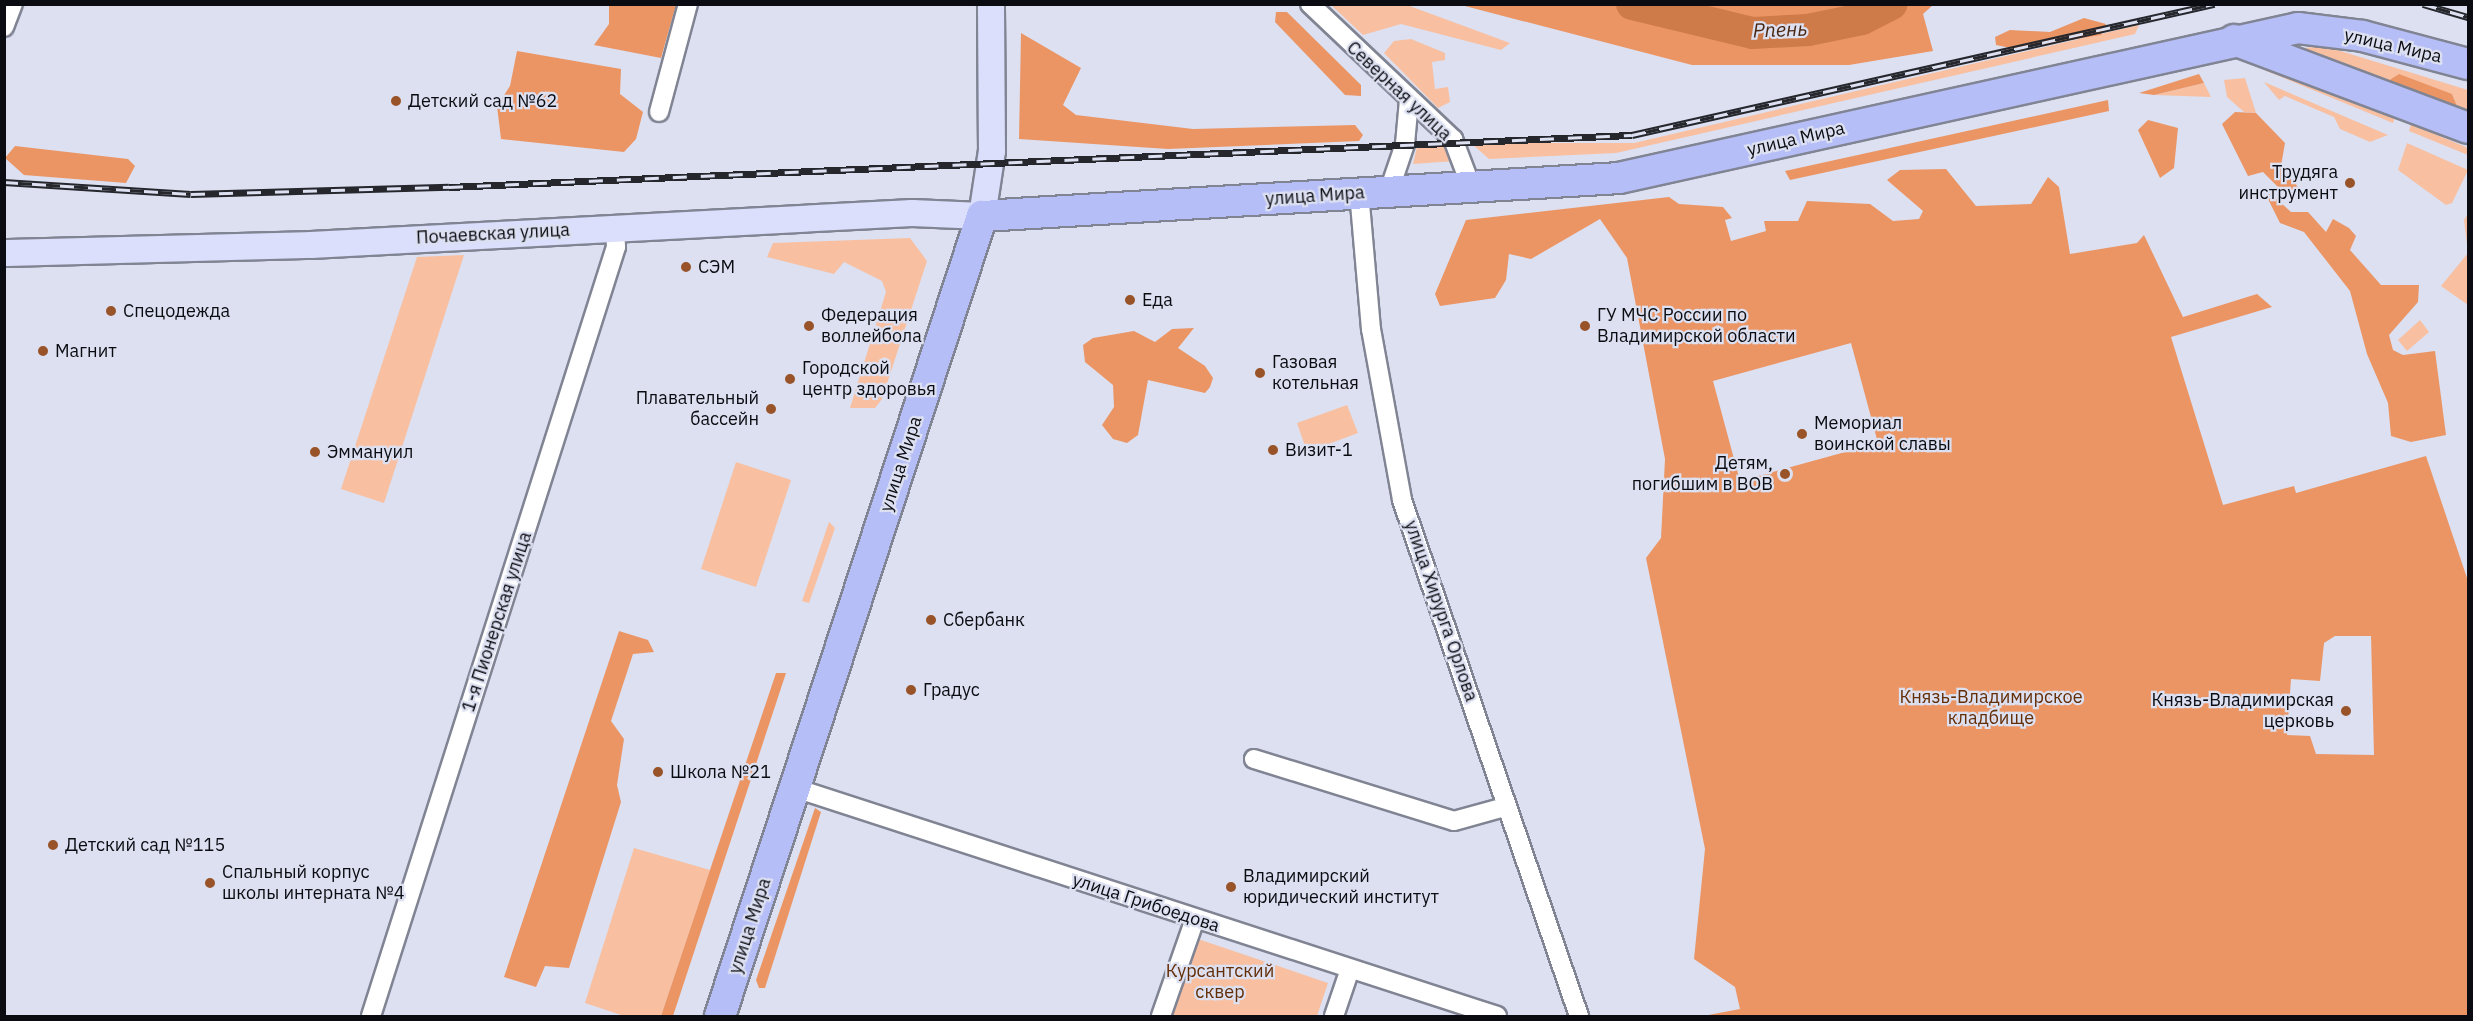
<!DOCTYPE html>
<html>
<head>
<meta charset="utf-8">
<style>
	body { margin:0 }
	#map { position:relative; width:2473px; height:1021px; overflow:hidden; background:#dce0f1; font-family:"IBM Plex Sans",sans-serif }
	div>[style] { position:absolute }
	.green>* { inset:0; background:#f8c0a1 }
	.forest>* { inset:0; background:#eb9564 }
	.river>* { height:32px; margin:-16px; padding:0 16px; transform-origin:16px; border-radius:16px; background:#ce7a49 }
	.roads { filter:drop-shadow(2px 0 #808493) drop-shadow(-2px 0 #808493) drop-shadow(0 2px #808493) drop-shadow(0 -2px #808493) }
	.street>* { height:18px; margin:-9px; padding:0 9px; transform-origin:9px; border-radius:9px; background:#fff }
	.secondary>* { height:26px; margin:-13px; padding:0 13px; transform-origin:13px; border-radius:13px; background:#dbdffb }
	.primary>* { height:30px; margin:-15px; padding:0 15px; transform-origin:15px; border-radius:15px; background:#b6bef7 }
	.rail>* { height:7px; margin-top:-3.5px; transform-origin:0; background:repeating-linear-gradient(90deg,#dce0f1 0 14px,#25272d 0 28px); box-sizing:border-box; border-block:2px solid #25272d }
	.dots>* { width:16px; height:16px; translate:-50% -50%; box-sizing:border-box; border:3px solid #dce0f1; border-radius:50% }
	span { translate:-50% -50%; white-space:nowrap; text-align:center; line-height:1.15; -webkit-text-stroke:4.5px #dce0f1; paint-order:stroke }
	.street-label { font-size:18px; color:#0b0c11 }
	.poi-label { font-size:18px; color:#0b0c11 }
	.left { translate:0 -50%; text-align:left }
	.right { translate:-100% -50%; text-align:right }
	.park-label { font-size:18px; color:#632d06 }
	.water-label { font-size:20px; color:#4a2713; font-style:italic }
	.frame { position:absolute; inset:0; border:6px solid #0b0c11; pointer-events:none }
</style>
</head>
<body>
<div id="map">
	<div class="green">
		<i style="clip-path:polygon(1331px 5px,1407px 5px,1510px 43px,1501px 50px,1401px 24px,1363px 35px)"></i>
		<i style="clip-path:polygon(2139px 25px,2135px 34px,1616px 153px,1489px 159px,1471px 143px,1634px 143px)"></i>
		<i style="clip-path:polygon(1411px 39px,1445px 53px,1445px 60px,1432px 62px,1435px 89px,1448px 87px,1450px 102px,1438px 108px,1384px 53px,1394px 41px)"></i>
		<i style="clip-path:polygon(2324px 46px,2468px 90px,2468px 111px,2457px 106px,2452px 94px,2385px 83px,2294px 49px)"></i>
		<i style="clip-path:polygon(2264px 70px,2306px 80px,2395px 117px,2393px 123px)"></i>
		<i style="clip-path:polygon(2245px 78px,2256px 113px,2244px 112px,2227px 97px,2224px 80px)"></i>
		<i style="clip-path:polygon(2264px 82px,2388px 135px,2370px 142px,2340px 129px,2334px 117px,2285px 96px,2279px 100px)"></i>
		<i style="clip-path:polygon(2204px 83px,2211px 97px,2154px 95px)"></i>
		<i style="clip-path:polygon(2411px 124px,2468px 148px,2468px 155px,2409px 131px)"></i>
		<i style="clip-path:polygon(2407px 143px,2468px 170px,2452px 203px,2446px 205px,2398px 170px)"></i>
		<i style="clip-path:polygon(1445px 145px,1455px 161px,1413px 164px,1417px 147px)"></i>
		<i style="clip-path:polygon(2468px 214px,2468px 305px,2441px 286px,2468px 253px,2464px 220px)"></i>
		<i style="clip-path:polygon(910px 238px,927px 261px,882px 399px,875px 408px,850px 408px,886px 292px,882px 281px,844px 262px,834px 274px,767px 257px,773px 243px)"></i>
		<i style="clip-path:polygon(464px 255px,384px 503px,341px 489px,417px 257px)"></i>
		<i style="clip-path:polygon(2420px 320px,2429px 332px,2407px 351px,2398px 340px)"></i>
		<i style="clip-path:polygon(1347px 405px,1358px 433px,1307px 452px,1297px 423px)"></i>
		<i style="clip-path:polygon(736px 462px,791px 480px,756px 587px,701px 569px)"></i>
		<i style="clip-path:polygon(829px 522px,835px 528px,809px 603px,802px 601px)"></i>
		<i style="clip-path:polygon(634px 848px,710px 870px,661px 1016px,624px 1016px,585px 1003px)"></i>
		<i style="clip-path:polygon(1198px 939px,1328px 983px,1317px 1016px,1172px 1016px)"></i>
	</div>
	<div class="forest">
		<i style="clip-path:polygon(609px 5px,676px 5px,661px 58px,594px 45px,609px 24px)"></i>
		<i style="clip-path:polygon(1461px 5px,1933px 5px,1923px 14px,1933px 51px,1849px 65px,1692px 65px)"></i>
		<i style="clip-path:polygon(1276px 12px,1287px 12px,1361px 85px,1361px 96px,1345px 95px,1275px 22px)"></i>
		<i style="clip-path:polygon(2084px 18px,2106px 24px,2101px 35px,2015px 49px,1996px 45px,1995px 37px,2010px 30px,2050px 32px)"></i>
		<i style="clip-path:polygon(1021px 33px,1081px 68px,1063px 105px,1076px 115px,1193px 129px,1355px 125px,1363px 135px,1359px 141px,1168px 149px,1019px 139px)"></i>
		<i style="clip-path:polygon(517px 51px,621px 69px,620px 94px,643px 112px,636px 139px,624px 152px,501px 139px,497px 106px,510px 86px)"></i>
		<i style="clip-path:polygon(2199px 74px,2204px 83px,2154px 95px,2139px 93px)"></i>
		<i style="clip-path:polygon(2399px 74px,2452px 94px,2457px 106px,2385px 83px)"></i>
		<i style="clip-path:polygon(2108px 100px,2109px 111px,1790px 180px,1785px 171px)"></i>
		<i style="clip-path:polygon(2235px 112px,2256px 113px,2285px 143px,2281px 166px,2298px 187px,2284px 193px,2263px 172px,2248px 176px,2222px 124px)"></i>
		<i style="clip-path:polygon(2148px 120px,2178px 128px,2174px 168px,2160px 178px,2138px 130px)"></i>
		<i style="clip-path:polygon(15px 146px,128px 159px,135px 166px,126px 183px,24px 175px,5px 158px)"></i>
		<i style="clip-path:polygon(evenodd,1946px 169px,1976px 206px,2031px 204px,2048px 177px,2059px 187px,2070px 254px,2137px 243px,2144px 235px,2183px 317px,2257px 294px,2272px 307px,2171px 337px,2223px 505px,2294px 486px,2296px 493px,2426px 456px,2468px 581px,2468px 1016px,1703px 1016px,1740px 1009px,1735px 987px,1694px 959px,1705px 849px,1646px 558px,1661px 538px,1665px 459px,1627px 258px,1600px 219px,1531px 259px,1509px 254px,1506px 280px,1495px 298px,1440px 306px,1435px 294px,1466px 220px,1669px 197px,1679px 204px,1723px 207px,1732px 218px,1725px 220px,1731px 241px,1766px 231px,1764px 221px,1798px 221px,1807px 201px,1870px 204px,1893px 221px,1919px 219px,1923px 211px,1887px 180px,1900px 170px,1946px 169px,1851px 343px,1878px 443px,1740px 481px,1713px 381px,1851px 343px,1946px 169px,2335px 636px,2371px 636px,2374px 755px,2316px 754px,2310px 736px,2287px 735px,2291px 679px,2320px 681px,2324px 643px,2335px 636px)"></i>
		<i style="clip-path:polygon(2271px 194px,2291px 212px,2308px 212px,2326px 232px,2333px 219px,2349px 228px,2356px 236px,2350px 250px,2381px 285px,2419px 285px,2418px 302px,2389px 335px,2393px 350px,2403px 355px,2435px 351px,2446px 435px,2411px 442px,2391px 436px,2388px 403px,2367px 354px,2350px 291px,2304px 232px,2280px 223px,2266px 195px)"></i>
		<i style="clip-path:polygon(1194px 328px,1178px 348px,1205px 366px,1213px 378px,1210px 387px,1205px 393px,1148px 380px,1138px 435px,1127px 443px,1113px 439px,1102px 425px,1114px 407px,1113px 385px,1085px 362px,1083px 345px,1093px 338px,1134px 331px,1155px 342px,1172px 329px)"></i>
		<i style="clip-path:polygon(619px 631px,648px 640px,654px 652px,633px 654px,611px 721px,624px 739px,617px 785px,621px 802px,569px 968px,545px 966px,536px 987px,504px 977px)"></i>
		<i style="clip-path:polygon(776px 673px,786px 673px,673px 1016px,661px 1016px)"></i>
		<i style="clip-path:polygon(815px 808px,821px 812px,765px 988px,759px 988px,756px 980px)"></i>
	</div>
	<div class="river">
		<i style="left:1632px;top:4px;width:124px;rotate:13.5deg"></i>
		<i style="left:1753px;top:33px;width:55px;rotate:-3.1deg"></i>
		<i style="left:1808px;top:30px;width:55px;rotate:-11.5deg"></i>
		<i style="left:1862px;top:19px;width:33px;rotate:-27deg"></i>
	</div>
	<div class="roads">
		<div class="street">
			<i style="left:1310px;top:4px;width:197px;rotate:43.4deg"></i>
			<i style="left:1453px;top:139px;width:53px;rotate:69.2deg"></i>
			<i style="left:4px;top:27px;width:25px;rotate:-69deg"></i>
			<i style="left:659px;top:112px;width:112px;rotate:-75deg"></i>
			<i style="left:1389px;top:191px;width:50px;rotate:-71.2deg"></i>
			<i style="left:1405px;top:144px;width:44px;rotate:-84.8deg"></i>
			<i style="left:1359px;top:192px;width:138px;rotate:85deg"></i>
			<i style="left:1371px;top:329px;width:174px;rotate:79.7deg"></i>
			<i style="left:1402px;top:500px;width:546px;rotate:71.07deg"></i>
			<i style="left:1254px;top:759px;width:209px;rotate:17.2deg"></i>
			<i style="left:1454px;top:821px;width:53px;rotate:-15.4deg"></i>
			<i style="left:795px;top:788px;width:738px;rotate:17.99deg"></i>
			<i style="left:371px;top:1016px;width:807px;rotate:-72.33deg"></i>
			<i style="left:616px;top:247px;width:20px;rotate:-93deg"></i>
			<i style="left:1161px;top:1016px;width:103px;rotate:-70.7deg"></i>
			<i style="left:1334px;top:1016px;width:50px;rotate:-71.2deg"></i>
		</div>
		<div class="secondary">
			<i style="left:4px;top:253px;width:307px;rotate:-1.5deg"></i>
			<i style="left:311px;top:245px;width:602px;rotate:-3.05deg"></i>
			<i style="left:912px;top:213px;width:70px;rotate:2.5deg"></i>
			<i style="left:982px;top:216px;width:66px;rotate:-81.3deg"></i>
			<i style="left:992px;top:151px;width:147px;rotate:-90.4deg"></i>
		</div>
		<div class="primary">
			<i style="left:2234px;top:40px;width:250px;rotate:20.6deg"></i>
			<i style="left:720px;top:1016px;width:842px;rotate:-71.87deg"></i>
			<i style="left:982px;top:216px;width:638px;rotate:-3.41deg"></i>
			<i style="left:1619px;top:178px;width:695px;rotate:-12.46deg"></i>
			<i style="left:2298px;top:28px;width:65px;rotate:7deg"></i>
			<i style="left:2363px;top:36px;width:109px;rotate:14.9deg"></i>
		</div>
	</div>
	<div class="rail">
		<i style="left:2423px;top:4px;width:47px;rotate:16.1deg"></i>
		<i style="left:4px;top:182px;width:187px;rotate:3.7deg"></i>
		<i style="left:191px;top:194px;width:258px;rotate:-1.6deg"></i>
		<i style="left:449px;top:187px;width:1184px;rotate:-2.52deg"></i>
		<i style="left:1632px;top:135px;width:597px;rotate:-12.69deg"></i>
	</div>
	<div class="dots">
		<i style="left:396px;top:101px;background:#985328"></i>
		<i style="left:2350px;top:183px;background:#985328"></i>
		<i style="left:686px;top:267px;background:#985328"></i>
		<i style="left:1130px;top:300px;background:#985328"></i>
		<i style="left:111px;top:311px;background:#985328"></i>
		<i style="left:809px;top:326px;background:#985328"></i>
		<i style="left:1585px;top:326px;background:#985328"></i>
		<i style="left:43px;top:351px;background:#985328"></i>
		<i style="left:1260px;top:373px;background:#985328"></i>
		<i style="left:790px;top:379px;background:#985328"></i>
		<i style="left:771px;top:409px;background:#985328"></i>
		<i style="left:1802px;top:434px;background:#985328"></i>
		<i style="left:1273px;top:450px;background:#985328"></i>
		<i style="left:315px;top:452px;background:#985328"></i>
		<i style="left:1785px;top:474px;background:#985328"></i>
		<i style="left:931px;top:620px;background:#985328"></i>
		<i style="left:911px;top:690px;background:#985328"></i>
		<i style="left:2346px;top:711px;background:#985328"></i>
		<i style="left:658px;top:772px;background:#985328"></i>
		<i style="left:53px;top:845px;background:#985328"></i>
		<i style="left:210px;top:883px;background:#985328"></i>
		<i style="left:1231px;top:887px;background:#985328"></i>
	</div>
	<div class="street-label">
		<span style="left:2393px;top:46px;rotate:13deg">улица Мира</span>
		<span style="left:1399px;top:91px;rotate:43deg">Северная улица</span>
		<span style="left:1796px;top:139px;rotate:-13deg">улица Мира</span>
		<span style="left:1315px;top:196px;rotate:-4deg">улица Мира</span>
		<span style="left:493px;top:234px;rotate:-3deg">Почаевская улица</span>
		<span style="left:901px;top:464px;rotate:-72deg">улица Мира</span>
		<span style="left:1441px;top:611px;rotate:71deg">улица Хирурга Орлова</span>
		<span style="left:497px;top:622px;rotate:-72deg">1-я Пионерская улица</span>
		<span style="left:1146px;top:903px;rotate:18deg">улица Грибоедова</span>
		<span style="left:750px;top:926px;rotate:-72deg">улица Мира</span>
	</div>
	<div class="poi-label">
		<span class="left" style="left:408px;top:101px">Детский сад №62</span>
		<span class="right" style="left:2338px;top:183px">Трудяга<br>инструмент</span>
		<span class="left" style="left:698px;top:267px">СЭМ</span>
		<span class="left" style="left:1142px;top:300px">Еда</span>
		<span class="left" style="left:123px;top:311px">Спецодежда</span>
		<span class="left" style="left:821px;top:326px">Федерация<br>воллейбола</span>
		<span class="left" style="left:1597px;top:326px">ГУ МЧС России по<br>Владимирской области</span>
		<span class="left" style="left:55px;top:351px">Магнит</span>
		<span class="left" style="left:1272px;top:373px">Газовая<br>котельная</span>
		<span class="left" style="left:802px;top:379px">Городской<br>центр здоровья</span>
		<span class="right" style="left:759px;top:409px">Плавательный<br>бассейн</span>
		<span class="left" style="left:1814px;top:434px">Мемориал<br>воинской славы</span>
		<span class="left" style="left:1285px;top:450px">Визит-1</span>
		<span class="left" style="left:327px;top:452px">Эммануил</span>
		<span class="right" style="left:1773px;top:474px">Детям,<br>погибшим в ВОВ</span>
		<span class="left" style="left:943px;top:620px">Сбербанк</span>
		<span class="left" style="left:923px;top:690px">Градус</span>
		<span class="right" style="left:2334px;top:711px">Князь-Владимирская<br>церковь</span>
		<span class="left" style="left:670px;top:772px">Школа №21</span>
		<span class="left" style="left:65px;top:845px">Детский сад №115</span>
		<span class="left" style="left:222px;top:883px">Cпальный корпус<br>школы интерната №4</span>
		<span class="left" style="left:1243px;top:887px">Владимирский<br>юридический институт</span>
	</div>
	<div class="park-label">
		<span style="left:1991px;top:708px">Князь-Владимирское<br>кладбище</span>
		<span style="left:1220px;top:982px">Курсантский<br>сквер</span>
	</div>
	<div class="water-label">
		<span style="left:1780px;top:29px;rotate:-2deg">Рпень</span>
	</div>
	<div class="frame"></div>
</div>
</body>
</html>
